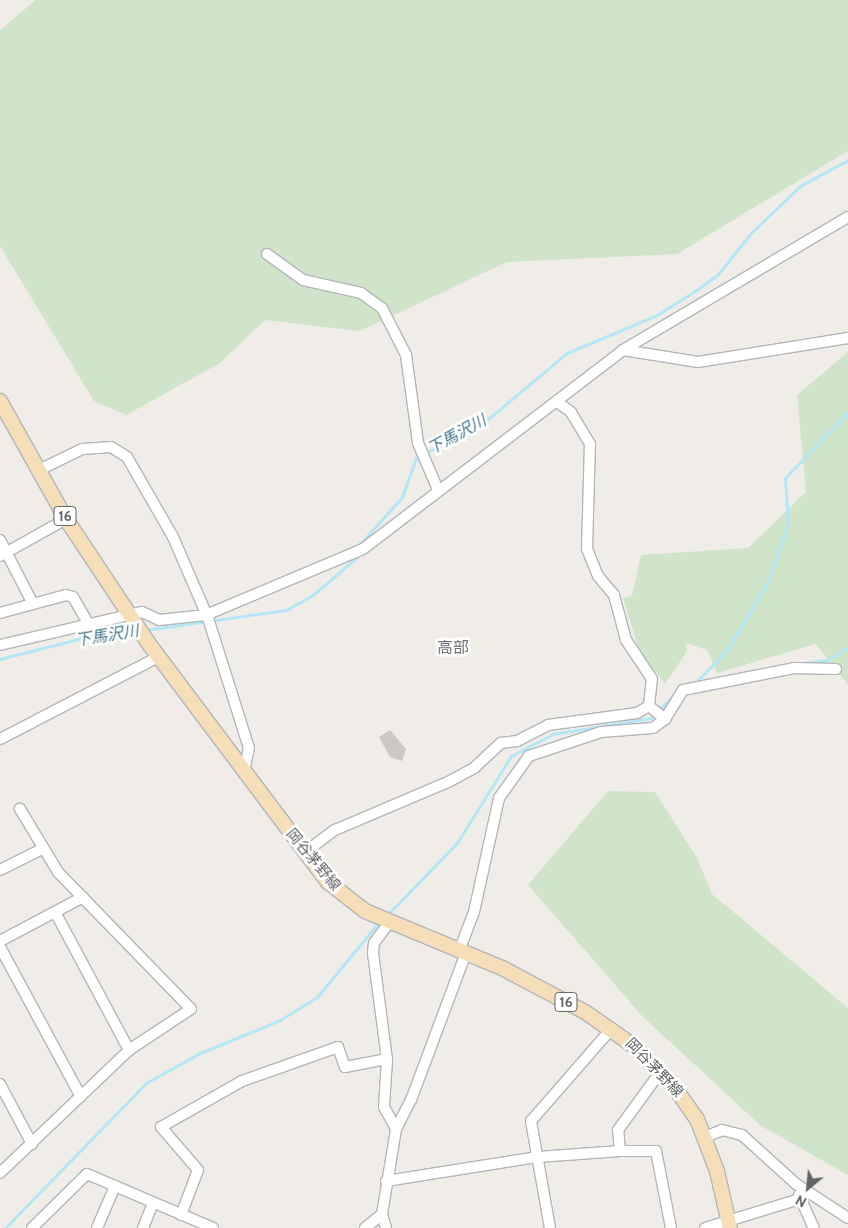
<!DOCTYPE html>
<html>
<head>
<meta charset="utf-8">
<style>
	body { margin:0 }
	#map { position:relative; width:848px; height:1228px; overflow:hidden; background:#f0ede9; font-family:Cabin,"Noto Sans JP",sans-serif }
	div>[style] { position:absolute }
	.green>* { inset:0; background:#cfe4c9 }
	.stream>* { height:3px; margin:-1.5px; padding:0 1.5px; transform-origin:1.5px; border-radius:1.5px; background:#b4e7f5 }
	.building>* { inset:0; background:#cbc8c5 }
	.roads { filter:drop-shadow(1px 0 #b3b6b9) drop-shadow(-1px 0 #b3b6b9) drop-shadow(0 1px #b3b6b9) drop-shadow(0 -1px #b3b6b9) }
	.minor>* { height:10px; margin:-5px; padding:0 5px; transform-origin:5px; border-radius:5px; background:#fff }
	.major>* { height:14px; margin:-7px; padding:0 7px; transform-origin:7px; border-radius:7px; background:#f6deb8 }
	span { translate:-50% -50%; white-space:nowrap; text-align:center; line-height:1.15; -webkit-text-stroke:5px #fff; paint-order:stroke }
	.shield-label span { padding:1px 4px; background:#fff; border:1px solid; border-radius:4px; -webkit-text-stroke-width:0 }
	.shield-label { font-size:14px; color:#606467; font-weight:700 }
	.street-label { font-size:15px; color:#606467 }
	.water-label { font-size:16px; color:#46788e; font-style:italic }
	.neighbourhood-label { font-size:16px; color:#717679 }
	.north { position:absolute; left:783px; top:1163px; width:50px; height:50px; -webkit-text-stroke:4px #fff; paint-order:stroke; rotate:208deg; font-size:14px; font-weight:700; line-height:20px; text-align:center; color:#606467 }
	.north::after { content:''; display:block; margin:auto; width:18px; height:22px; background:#606467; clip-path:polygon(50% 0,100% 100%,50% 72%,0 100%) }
</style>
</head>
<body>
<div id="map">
	<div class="green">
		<i style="clip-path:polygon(36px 0,848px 0,848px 151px,677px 254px,507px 262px,360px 331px,265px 320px,220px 363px,126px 415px,94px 401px,0 246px,0 30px)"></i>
		<i style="clip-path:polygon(848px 352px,848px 685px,816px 644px,717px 673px,707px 650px,686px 643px,687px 651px,665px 684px,639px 650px,623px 598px,632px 596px,641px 555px,748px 548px,806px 492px,797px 395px)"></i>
		<i style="clip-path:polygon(608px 791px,655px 792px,697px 858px,712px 894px,848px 1008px,848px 1175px,760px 1125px,643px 1017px,528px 885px)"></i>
	</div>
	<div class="stream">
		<i style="left:145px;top:630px;width:142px;rotate:-8.1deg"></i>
		<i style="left:286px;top:610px;width:31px;rotate:-29deg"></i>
		<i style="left:313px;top:595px;width:58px;rotate:-40.8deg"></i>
		<i style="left:357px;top:557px;width:13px;rotate:-77deg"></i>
		<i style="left:360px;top:544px;width:63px;rotate:-48.2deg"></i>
		<i style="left:402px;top:497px;width:41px;rotate:-70.3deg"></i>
		<i style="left:416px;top:458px;width:82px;rotate:-28.4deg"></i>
		<i style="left:488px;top:419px;width:103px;rotate:-39.9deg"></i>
		<i style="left:567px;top:353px;width:98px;rotate:-22.9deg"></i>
		<i style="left:657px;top:315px;width:45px;rotate:-32.3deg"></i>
		<i style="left:695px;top:291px;width:29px;rotate:-36deg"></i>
		<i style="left:718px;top:274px;width:51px;rotate:-51.3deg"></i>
		<i style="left:750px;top:234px;width:69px;rotate:-43.8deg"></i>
		<i style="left:800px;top:186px;width:55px;rotate:-28.4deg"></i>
		<i style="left:0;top:659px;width:93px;rotate:-14.3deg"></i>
		<i style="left:90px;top:636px;width:46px;rotate:-5deg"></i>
		<i style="left:772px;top:667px;width:55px;rotate:-7.3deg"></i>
		<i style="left:827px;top:660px;width:25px;rotate:-32deg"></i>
		<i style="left:696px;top:682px;width:45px;rotate:-45.9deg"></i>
		<i style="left:727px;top:650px;width:78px;rotate:-59.2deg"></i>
		<i style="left:767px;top:583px;width:63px;rotate:-70.4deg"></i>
		<i style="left:788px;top:524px;width:46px;rotate:-93.7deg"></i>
		<i style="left:785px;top:478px;width:91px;rotate:-46.3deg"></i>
		<i style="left:689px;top:684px;width:31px;rotate:-11deg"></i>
		<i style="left:386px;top:916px;width:102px;rotate:-45.8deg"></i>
		<i style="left:457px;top:843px;width:102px;rotate:-58.2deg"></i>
		<i style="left:511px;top:756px;width:47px;rotate:-27.6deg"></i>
		<i style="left:553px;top:734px;width:99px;rotate:-9.3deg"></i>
		<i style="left:651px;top:718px;width:45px;rotate:-45deg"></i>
		<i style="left:5px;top:1228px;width:202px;rotate:-45.8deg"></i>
		<i style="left:146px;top:1083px;width:60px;rotate:-29.1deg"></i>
		<i style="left:198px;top:1054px;width:89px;rotate:-22.5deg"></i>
		<i style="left:280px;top:1020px;width:44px;rotate:-31.9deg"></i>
		<i style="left:317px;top:997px;width:97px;rotate:-50.4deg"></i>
	</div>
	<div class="building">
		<i style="clip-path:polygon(390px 730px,406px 749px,402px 761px,390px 757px,379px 737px)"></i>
	</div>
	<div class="roads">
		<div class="minor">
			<i style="left:267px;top:254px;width:44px;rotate:35.8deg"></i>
			<i style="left:303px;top:280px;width:59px;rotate:12.6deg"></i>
			<i style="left:361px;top:293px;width:26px;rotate:36deg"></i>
			<i style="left:382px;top:308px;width:53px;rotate:62.9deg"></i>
			<i style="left:406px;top:355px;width:89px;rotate:82.2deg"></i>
			<i style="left:418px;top:443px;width:51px;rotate:66.9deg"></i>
			<i style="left:623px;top:350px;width:76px;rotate:9.1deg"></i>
			<i style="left:698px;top:362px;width:152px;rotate:-9.1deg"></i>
			<i style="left:39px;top:470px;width:48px;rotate:-26deg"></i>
			<i style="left:82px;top:449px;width:29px;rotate:-4deg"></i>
			<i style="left:111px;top:447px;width:19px;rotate:32deg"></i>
			<i style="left:127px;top:457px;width:92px;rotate:60.1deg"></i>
			<i style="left:173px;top:537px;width:88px;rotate:66.6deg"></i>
			<i style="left:208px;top:618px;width:136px;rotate:72.5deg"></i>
			<i style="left:249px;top:748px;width:25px;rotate:102deg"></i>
			<i style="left:0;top:540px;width:70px;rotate:62.7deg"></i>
			<i style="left:0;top:556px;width:76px;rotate:-29.3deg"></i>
			<i style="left:0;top:613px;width:68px;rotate:-15.3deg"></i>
			<i style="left:66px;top:595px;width:7px;rotate:16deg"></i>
			<i style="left:73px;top:597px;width:30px;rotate:60deg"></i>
			<i style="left:0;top:645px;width:146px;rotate:-13.1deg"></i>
			<i style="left:142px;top:612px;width:19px;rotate:25deg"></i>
			<i style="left:159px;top:620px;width:47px;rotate:-6.1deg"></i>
			<i style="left:206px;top:615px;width:170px;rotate:-22.8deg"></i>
			<i style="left:363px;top:549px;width:327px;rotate:-37.4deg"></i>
			<i style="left:623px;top:350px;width:261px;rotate:-30.6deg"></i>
			<i style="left:649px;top:706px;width:21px;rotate:39deg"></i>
			<i style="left:0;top:739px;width:178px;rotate:-27.4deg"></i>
			<i style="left:304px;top:853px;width:39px;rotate:-37deg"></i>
			<i style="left:335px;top:830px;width:123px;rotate:-23deg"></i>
			<i style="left:448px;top:782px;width:30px;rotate:-28deg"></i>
			<i style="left:474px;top:768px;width:37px;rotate:-43deg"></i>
			<i style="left:501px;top:743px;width:16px;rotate:-7deg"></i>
			<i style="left:517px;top:741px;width:35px;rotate:-27deg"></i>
			<i style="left:548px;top:725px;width:90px;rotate:-7.7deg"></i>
			<i style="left:637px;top:713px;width:14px;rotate:-30deg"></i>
			<i style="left:649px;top:706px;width:27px;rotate:-84deg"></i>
			<i style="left:652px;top:679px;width:47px;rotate:-123.7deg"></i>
			<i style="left:626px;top:640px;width:47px;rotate:-104.9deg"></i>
			<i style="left:614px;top:595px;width:25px;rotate:-130deg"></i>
			<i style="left:598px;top:576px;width:29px;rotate:-112deg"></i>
			<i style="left:587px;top:549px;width:105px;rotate:-88.4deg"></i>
			<i style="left:590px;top:444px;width:37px;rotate:-121deg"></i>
			<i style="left:571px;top:412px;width:17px;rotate:-144deg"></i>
			<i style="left:0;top:870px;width:47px;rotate:-26.6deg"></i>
			<i style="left:55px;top:912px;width:157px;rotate:61.8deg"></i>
			<i style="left:389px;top:923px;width:25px;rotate:127deg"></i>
			<i style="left:374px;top:943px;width:10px;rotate:96deg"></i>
			<i style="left:373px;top:953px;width:107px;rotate:82.5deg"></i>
			<i style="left:387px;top:1059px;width:48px;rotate:93.6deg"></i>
			<i style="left:384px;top:1107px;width:25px;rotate:61deg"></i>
			<i style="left:0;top:941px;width:94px;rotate:-27.9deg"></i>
			<i style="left:0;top:947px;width:170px;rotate:61.6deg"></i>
			<i style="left:459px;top:951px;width:42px;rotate:-69deg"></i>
			<i style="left:474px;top:912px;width:117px;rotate:-77.6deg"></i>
			<i style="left:499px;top:798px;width:52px;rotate:-54.5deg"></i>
			<i style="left:529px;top:756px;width:76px;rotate:-18.4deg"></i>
			<i style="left:601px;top:732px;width:52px;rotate:-4.4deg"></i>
			<i style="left:653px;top:728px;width:15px;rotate:-37deg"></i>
			<i style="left:665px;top:719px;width:34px;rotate:-58deg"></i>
			<i style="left:683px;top:690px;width:113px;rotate:-11.2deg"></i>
			<i style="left:794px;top:668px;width:42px;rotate:1.4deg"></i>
			<i style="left:0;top:1084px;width:68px;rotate:61.9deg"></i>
			<i style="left:705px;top:1137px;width:18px;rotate:-22deg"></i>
			<i style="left:722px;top:1130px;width:21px;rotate:14deg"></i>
			<i style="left:742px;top:1135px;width:73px;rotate:42.2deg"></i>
			<i style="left:796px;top:1184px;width:62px;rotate:33.2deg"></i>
			<i style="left:620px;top:1151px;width:36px"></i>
			<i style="left:656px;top:1151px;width:78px;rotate:79deg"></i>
			<i style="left:0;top:1173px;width:178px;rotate:-43.6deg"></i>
			<i style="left:129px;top:1050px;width:74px;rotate:-33.5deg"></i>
			<i style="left:191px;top:1009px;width:191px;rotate:-134.2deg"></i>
			<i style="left:58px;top:872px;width:74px;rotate:-121.1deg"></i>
			<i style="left:386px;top:1181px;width:154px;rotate:-9deg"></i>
			<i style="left:538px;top:1157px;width:82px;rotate:-4.2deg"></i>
			<i style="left:620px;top:1151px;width:21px;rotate:-95deg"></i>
			<i style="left:618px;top:1130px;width:73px;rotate:-53.9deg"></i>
			<i style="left:799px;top:1195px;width:36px;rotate:66deg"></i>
			<i style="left:181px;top:1215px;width:48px;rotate:-69.3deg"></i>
			<i style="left:198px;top:1170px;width:57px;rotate:-130.7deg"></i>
			<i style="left:161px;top:1127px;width:93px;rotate:-29.6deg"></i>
			<i style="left:242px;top:1081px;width:102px;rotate:-19.5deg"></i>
			<i style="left:338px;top:1047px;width:21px;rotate:71deg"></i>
			<i style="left:345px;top:1067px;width:43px;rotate:-10.8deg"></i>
			<i style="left:32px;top:1228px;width:77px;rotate:-44.5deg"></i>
			<i style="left:87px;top:1174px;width:137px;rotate:23.2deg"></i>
			<i style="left:97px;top:1228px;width:46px;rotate:-66.8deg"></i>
			<i style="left:143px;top:1228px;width:27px;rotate:-68deg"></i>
			<i style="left:365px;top:1228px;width:22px;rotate:-39deg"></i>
			<i style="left:386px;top:1228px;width:15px;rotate:-106deg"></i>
			<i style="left:382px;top:1214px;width:86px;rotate:-80.6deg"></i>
			<i style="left:396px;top:1129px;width:33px;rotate:-63deg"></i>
			<i style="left:411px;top:1100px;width:157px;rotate:-69.5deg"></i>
			<i style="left:550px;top:1228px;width:109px;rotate:-100.1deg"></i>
			<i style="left:531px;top:1121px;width:123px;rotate:-48.9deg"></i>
			<i style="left:705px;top:1228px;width:99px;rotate:-17deg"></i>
		</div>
		<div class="major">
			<i style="left:0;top:401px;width:135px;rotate:60.8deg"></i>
			<i style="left:66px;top:519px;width:150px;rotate:56.4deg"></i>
			<i style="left:149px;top:644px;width:298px;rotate:53.1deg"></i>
			<i style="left:328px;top:882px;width:47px;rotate:38.1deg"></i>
			<i style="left:365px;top:911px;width:151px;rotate:22.6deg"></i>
			<i style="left:504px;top:969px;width:92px;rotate:28deg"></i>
			<i style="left:585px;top:1012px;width:60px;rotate:34.8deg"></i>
			<i style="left:634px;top:1046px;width:59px;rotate:45.7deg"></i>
			<i style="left:675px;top:1088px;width:38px;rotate:55deg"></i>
			<i style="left:697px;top:1119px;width:56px;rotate:69deg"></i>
			<i style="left:717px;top:1171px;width:58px;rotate:77.2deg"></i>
		</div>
	</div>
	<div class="shield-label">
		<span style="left:65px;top:516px">16</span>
		<span style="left:566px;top:1002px">16</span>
	</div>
	<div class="street-label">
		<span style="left:313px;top:860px;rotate:50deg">岡谷茅野線</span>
		<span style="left:654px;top:1068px;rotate:46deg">岡谷茅野線</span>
	</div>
	<div class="water-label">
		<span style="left:457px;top:435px;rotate:-29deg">下馬沢川</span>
		<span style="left:107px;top:636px;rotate:-9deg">下馬沢川</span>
	</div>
	<div class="neighbourhood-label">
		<span style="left:453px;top:648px">高部</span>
	</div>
	<div class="north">N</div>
</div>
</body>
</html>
